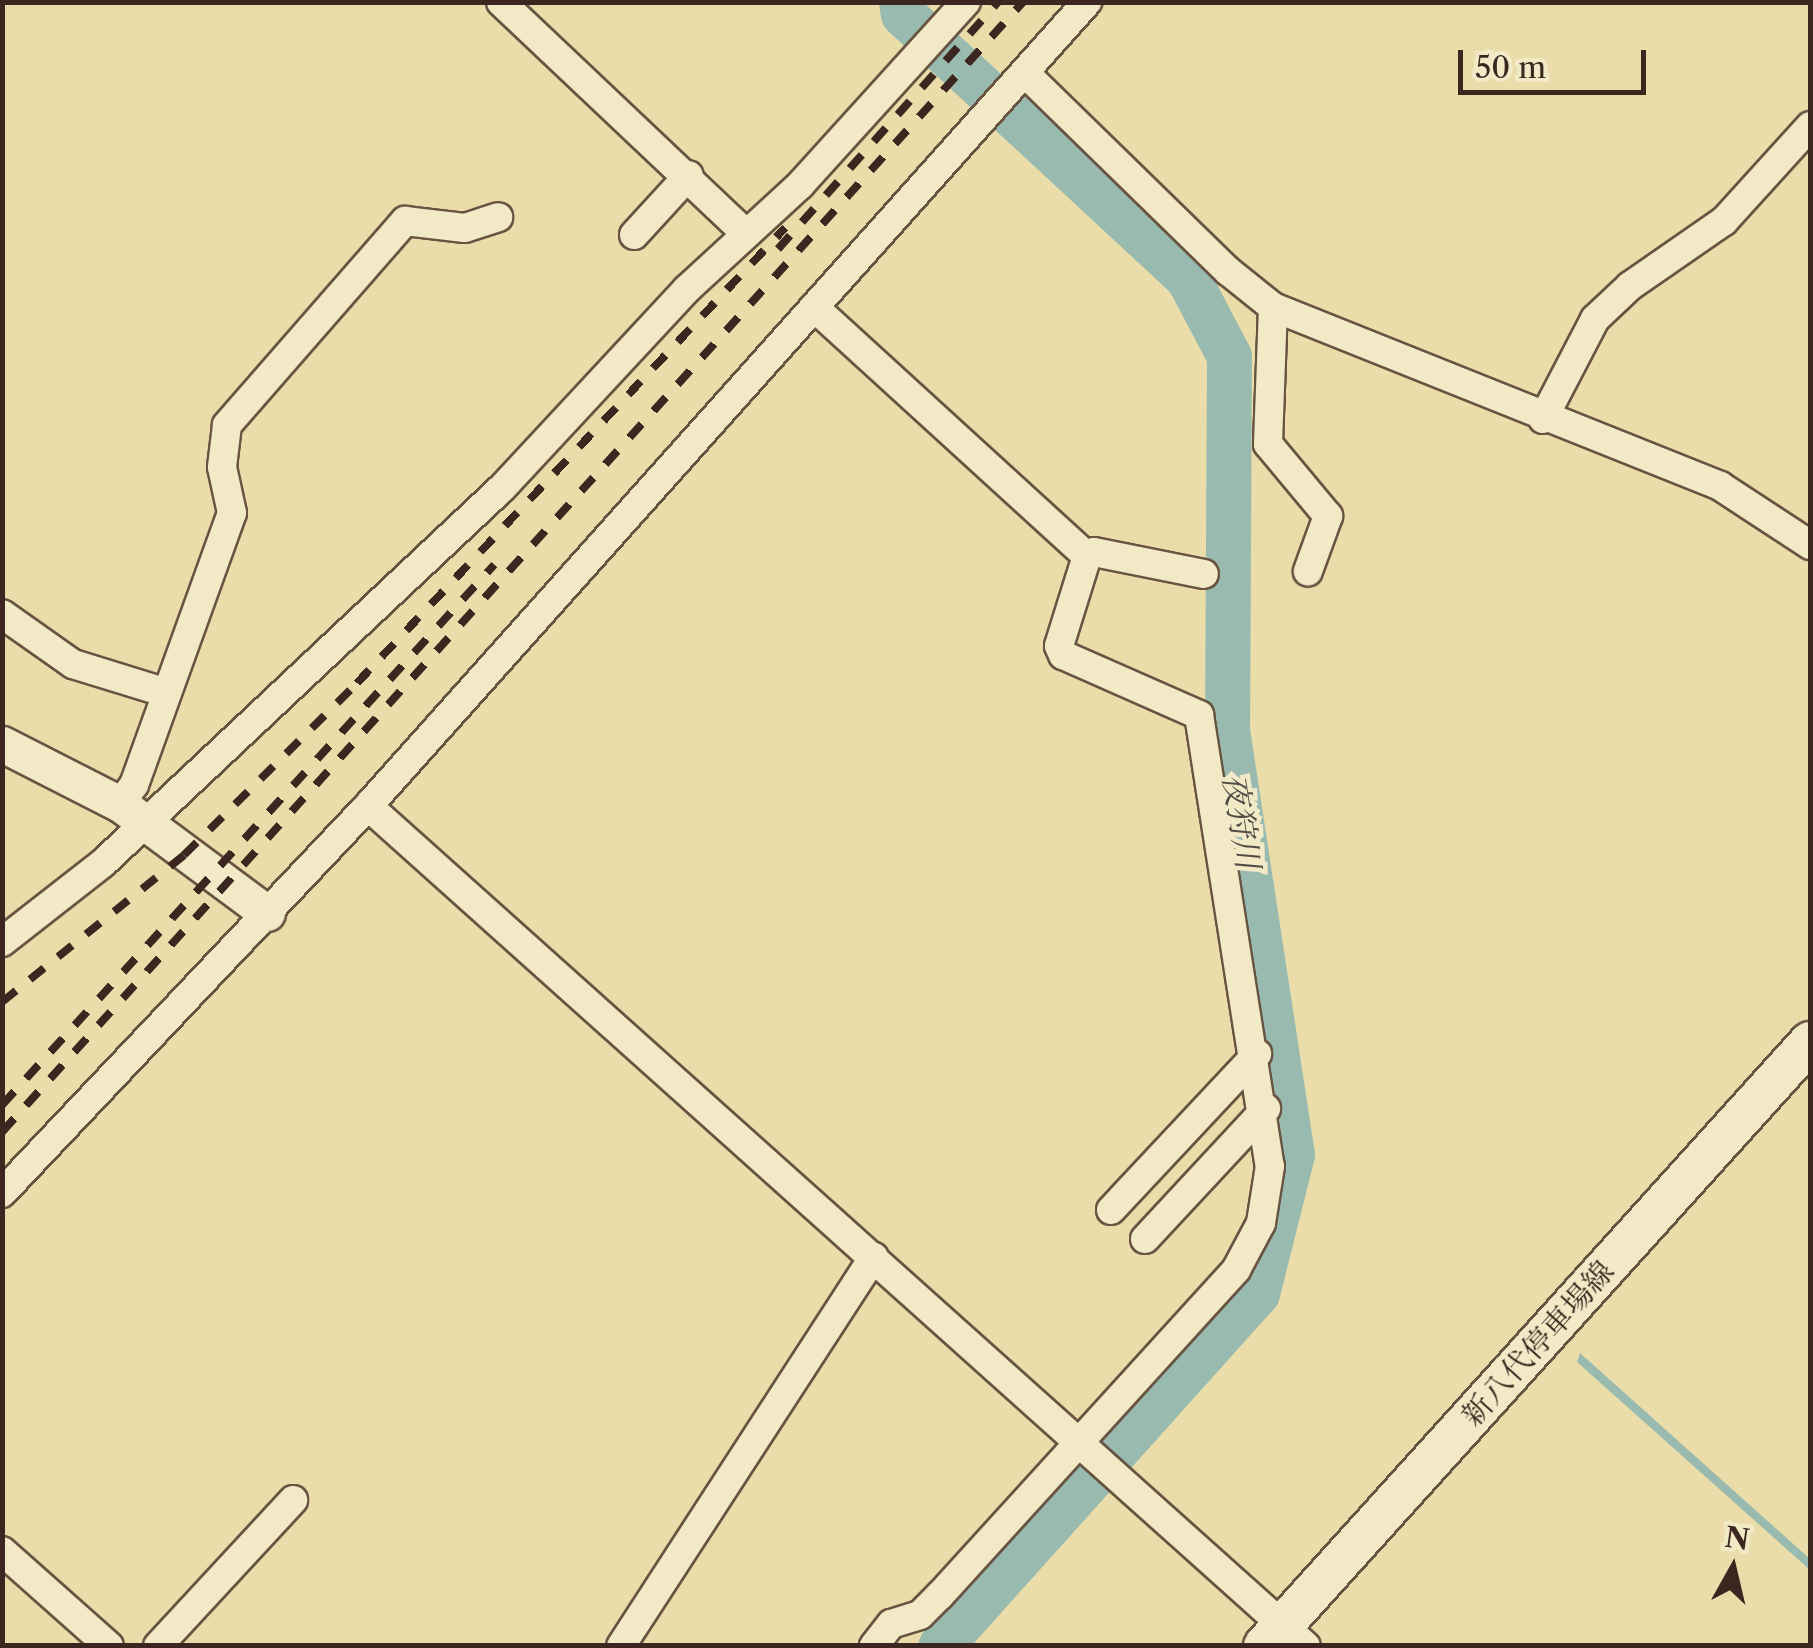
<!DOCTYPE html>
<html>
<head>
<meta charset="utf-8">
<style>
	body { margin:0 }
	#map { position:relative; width:1813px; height:1648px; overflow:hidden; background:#ebdda9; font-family:"Libre Caslon Text","Noto Serif JP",serif }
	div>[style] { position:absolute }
	.water>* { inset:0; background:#99bbaf }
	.stream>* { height:8px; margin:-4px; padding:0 4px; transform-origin:4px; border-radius:4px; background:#99bbaf }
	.river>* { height:45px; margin:-22.5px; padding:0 22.5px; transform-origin:22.5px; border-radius:22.5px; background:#99bbaf }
	.roads { filter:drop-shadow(2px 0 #685442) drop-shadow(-2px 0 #685442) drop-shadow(0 2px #685442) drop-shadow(0 -2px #685442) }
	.minor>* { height:28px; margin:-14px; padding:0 14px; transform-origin:14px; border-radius:14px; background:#f2e9c7 }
	.tertiary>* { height:35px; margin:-17.5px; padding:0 17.5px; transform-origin:17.5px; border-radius:17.5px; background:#f2e9c7 }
	.secondary>* { height:40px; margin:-20px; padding:0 20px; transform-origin:20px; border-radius:20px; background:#f2e9c7 }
	.rail>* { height:8px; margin-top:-4px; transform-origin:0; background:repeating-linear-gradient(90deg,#3c2720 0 18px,transparent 0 36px) }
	span { translate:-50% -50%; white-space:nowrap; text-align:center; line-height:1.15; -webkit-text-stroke:9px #f2e9c7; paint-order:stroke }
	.street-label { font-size:30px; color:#3c2720 }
	.water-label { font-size:32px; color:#534c44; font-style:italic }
	.frame { position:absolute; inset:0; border:5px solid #3c2720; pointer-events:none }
	.north { position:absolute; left:1683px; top:1518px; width:100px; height:100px; -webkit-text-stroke:8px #f2e9c7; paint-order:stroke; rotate:8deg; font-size:28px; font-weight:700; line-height:40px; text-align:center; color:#3c2720 }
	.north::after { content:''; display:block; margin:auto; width:35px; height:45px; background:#3c2720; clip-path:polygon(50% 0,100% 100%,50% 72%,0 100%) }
	.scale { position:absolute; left:1458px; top:50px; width:188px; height:45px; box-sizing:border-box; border:5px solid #3c2720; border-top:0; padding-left:12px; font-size:30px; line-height:35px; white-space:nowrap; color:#3c2720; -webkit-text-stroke:8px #f2e9c7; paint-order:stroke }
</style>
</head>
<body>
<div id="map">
	<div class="water">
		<i style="clip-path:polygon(1580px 1353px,1810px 1559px,1810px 1570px,1577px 1362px)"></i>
	</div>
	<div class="stream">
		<i style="left:923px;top:1646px;width:28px;rotate:-30deg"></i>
	</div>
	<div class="river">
		<i style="left:901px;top:2px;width:12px;rotate:81deg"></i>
		<i style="left:903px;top:14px;width:388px;rotate:42.8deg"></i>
		<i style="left:1188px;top:278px;width:88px;rotate:62.3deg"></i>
		<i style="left:1229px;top:356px;width:374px;rotate:90.3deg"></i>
		<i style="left:1227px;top:730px;width:429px;rotate:81.3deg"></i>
		<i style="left:1292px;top:1154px;width:143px;rotate:104.1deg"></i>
		<i style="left:1257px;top:1293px;width:474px;rotate:131.9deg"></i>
	</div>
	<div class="roads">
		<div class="minor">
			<i style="left:501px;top:2px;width:336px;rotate:43.4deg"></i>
			<i style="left:1025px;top:73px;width:284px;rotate:44.3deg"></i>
			<i style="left:1228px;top:271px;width:58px;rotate:38.7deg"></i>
			<i style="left:1273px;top:307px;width:482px;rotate:21.8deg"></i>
			<i style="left:1720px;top:486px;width:108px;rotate:33.2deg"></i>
			<i style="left:634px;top:235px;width:81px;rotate:-47.5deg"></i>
			<i style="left:814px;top:307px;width:369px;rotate:42.4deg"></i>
			<i style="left:1087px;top:556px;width:94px;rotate:107.3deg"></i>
			<i style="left:1059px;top:646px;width:10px;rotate:66deg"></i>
			<i style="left:1063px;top:655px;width:149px;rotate:23.8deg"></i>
			<i style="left:1199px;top:715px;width:457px;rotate:81.1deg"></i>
			<i style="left:1270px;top:1166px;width:58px;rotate:99deg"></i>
			<i style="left:1261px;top:1223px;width:53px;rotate:118deg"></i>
			<i style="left:1236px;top:1270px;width:440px;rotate:132.3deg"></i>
			<i style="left:940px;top:1595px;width:28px;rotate:135deg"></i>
			<i style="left:920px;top:1615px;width:30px;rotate:163deg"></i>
			<i style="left:891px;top:1624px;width:28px;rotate:128deg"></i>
			<i style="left:1273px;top:307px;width:137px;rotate:92.1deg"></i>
			<i style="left:1268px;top:444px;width:94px;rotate:50.2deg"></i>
			<i style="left:1328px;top:516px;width:59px;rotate:110deg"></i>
			<i style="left:1543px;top:419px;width:113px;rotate:-62.5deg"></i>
			<i style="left:1595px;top:319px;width:48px;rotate:-43.3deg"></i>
			<i style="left:1630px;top:286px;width:114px;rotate:-34.7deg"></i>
			<i style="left:1724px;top:221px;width:128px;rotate:-47.8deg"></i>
			<i style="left:1087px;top:556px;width:8px;rotate:-30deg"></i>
			<i style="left:1094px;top:552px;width:112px;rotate:11.3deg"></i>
			<i style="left:2px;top:614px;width:87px;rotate:35.2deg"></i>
			<i style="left:73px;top:664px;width:98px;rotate:17.1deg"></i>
			<i style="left:120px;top:804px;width:24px;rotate:-54deg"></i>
			<i style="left:134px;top:785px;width:289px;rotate:-70.2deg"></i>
			<i style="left:232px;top:513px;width:47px;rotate:-102.3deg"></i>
			<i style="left:222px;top:467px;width:42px;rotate:-83.2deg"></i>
			<i style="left:227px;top:425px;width:271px;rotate:-48.9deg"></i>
			<i style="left:405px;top:221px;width:60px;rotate:6.7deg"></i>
			<i style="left:465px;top:228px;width:35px;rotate:-18deg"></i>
			<i style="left:368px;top:806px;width:1259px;rotate:41.85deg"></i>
			<i style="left:2px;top:942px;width:128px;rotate:-38deg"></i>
			<i style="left:103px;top:863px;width:549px;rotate:-43.23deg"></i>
			<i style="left:503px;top:487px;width:270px;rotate:-47.1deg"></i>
			<i style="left:687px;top:289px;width:154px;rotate:-42.6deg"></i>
			<i style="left:800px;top:185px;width:247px;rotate:-47.8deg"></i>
			<i style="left:2px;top:1193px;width:533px;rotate:-46.6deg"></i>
			<i style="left:368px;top:806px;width:1079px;rotate:-48.19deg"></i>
			<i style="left:1111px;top:1210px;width:214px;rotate:-46.9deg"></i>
			<i style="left:1145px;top:1239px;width:178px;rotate:-47.1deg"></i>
			<i style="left:2px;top:1551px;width:143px;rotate:41.6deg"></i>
			<i style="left:158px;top:1646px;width:199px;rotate:-47.2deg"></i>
			<i style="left:621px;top:1646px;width:464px;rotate:-57deg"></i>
		</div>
		<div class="tertiary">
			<i style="left:2px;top:744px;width:132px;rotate:27deg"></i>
			<i style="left:120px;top:804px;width:183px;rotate:36.6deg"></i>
		</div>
		<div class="secondary">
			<i style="left:1264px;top:1646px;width:814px;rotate:-47.89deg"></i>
		</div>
	</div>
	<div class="rail">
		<i style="left:778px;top:249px;width:331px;rotate:-48.3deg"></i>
		<i style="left:2px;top:1002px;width:234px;rotate:-38.9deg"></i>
		<i style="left:184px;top:855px;width:244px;rotate:-44.8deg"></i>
		<i style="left:357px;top:683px;width:625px;rotate:-46.75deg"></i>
		<i style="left:2px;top:1105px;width:731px;rotate:-47.66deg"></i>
		<i style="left:2px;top:1132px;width:1523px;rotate:-47.9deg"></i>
	</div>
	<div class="street-label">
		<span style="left:1538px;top:1344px;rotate:-48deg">新八代停車場線</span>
	</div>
	<div class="water-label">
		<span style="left:1241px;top:821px;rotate:81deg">夜狩川</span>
	</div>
	<div class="frame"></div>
	<div class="north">N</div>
	<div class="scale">50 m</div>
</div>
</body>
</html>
